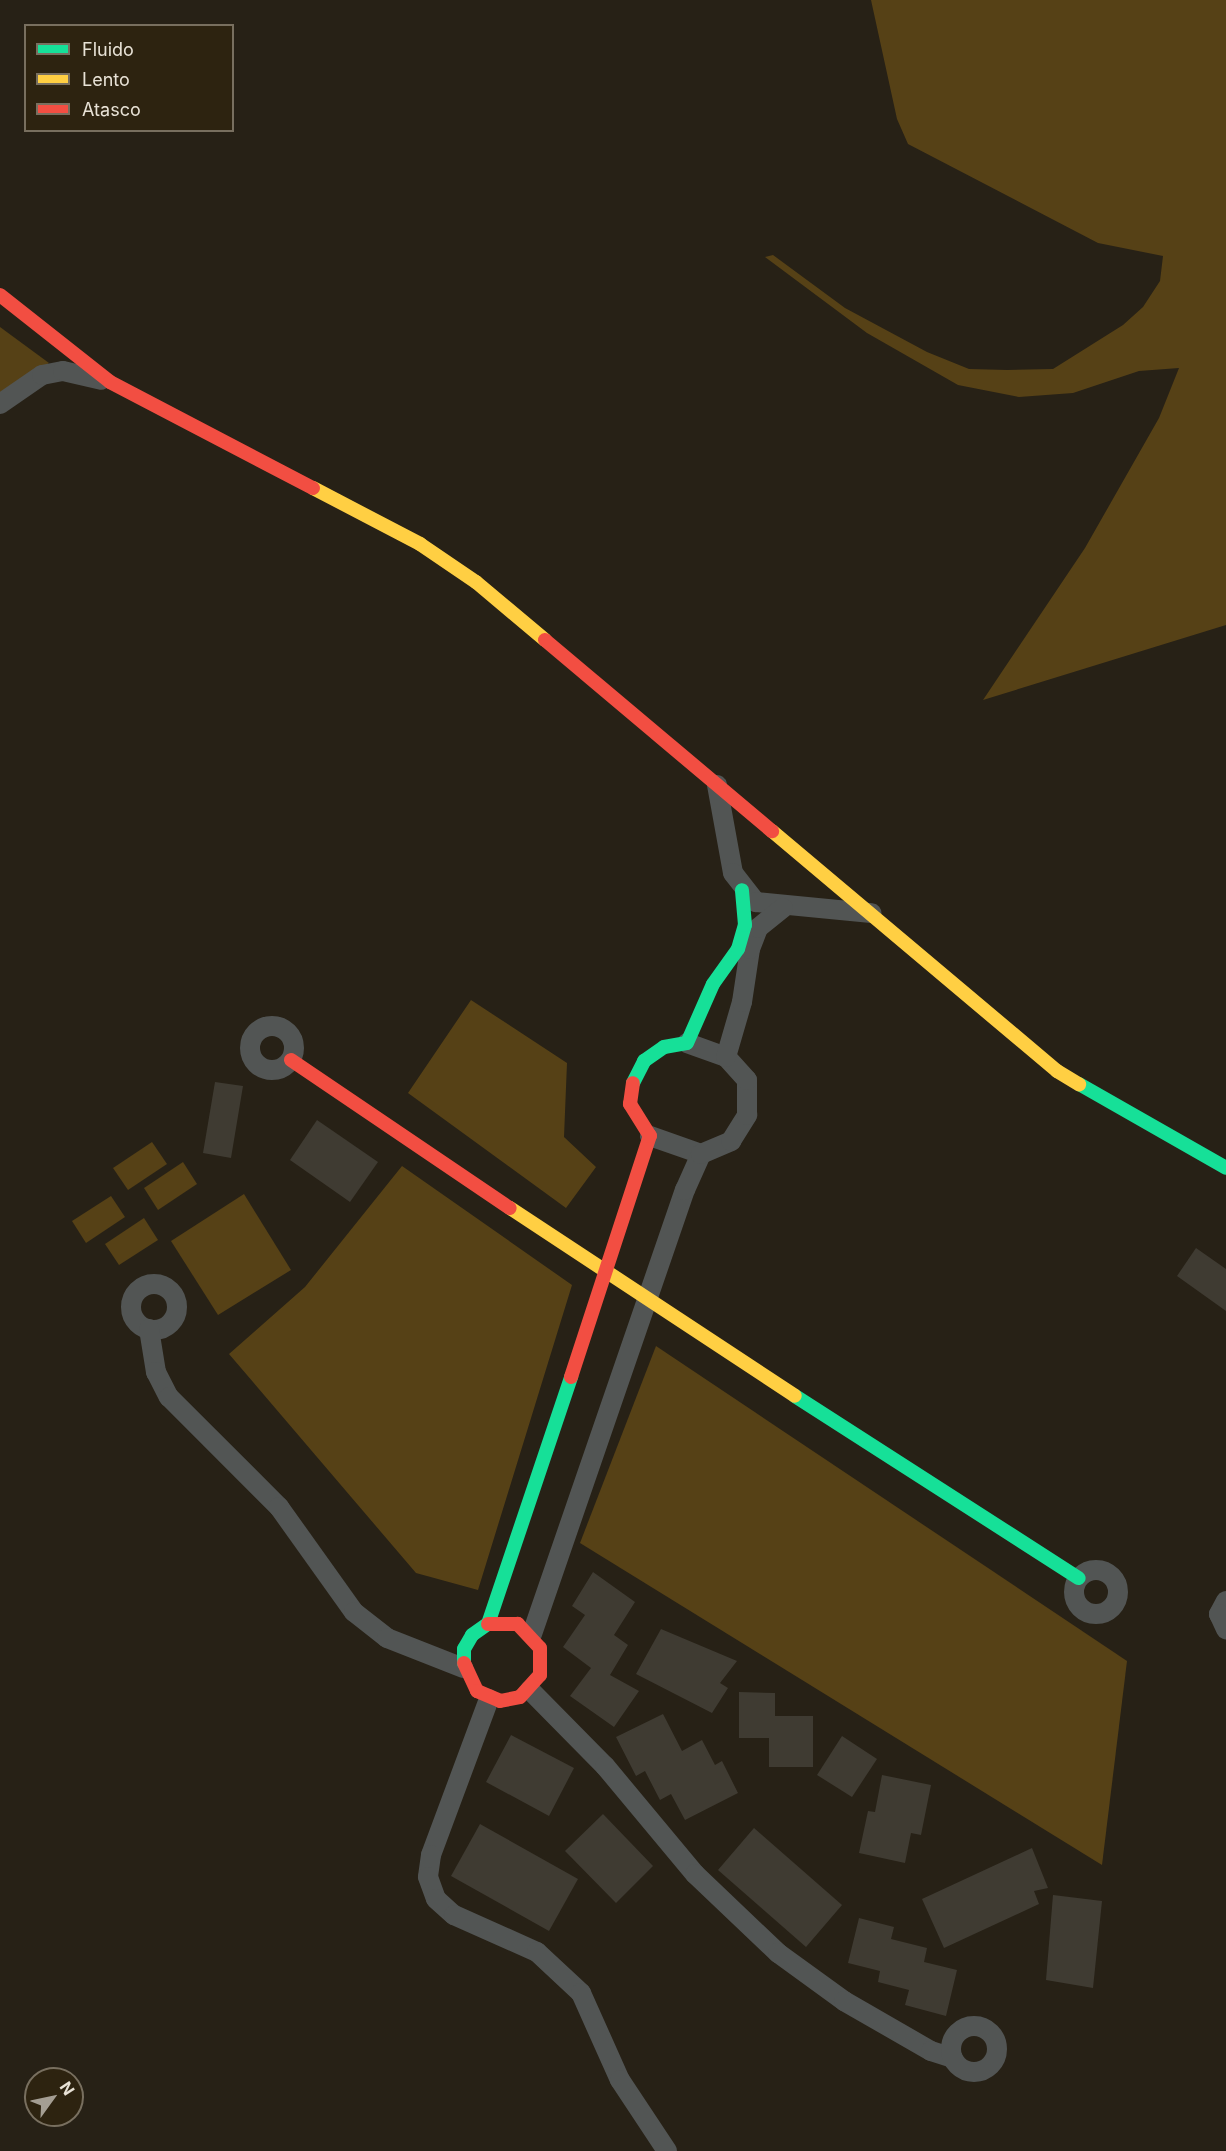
<!DOCTYPE html>
<html>
<head>
<meta charset="utf-8">
<style>
	body { margin:0 }
	#map { position:relative; width:1226px; height:2151px; overflow:hidden; background:#272116; font-family:Inter,sans-serif }
	div>[style] { position:absolute }
	.green>* { inset:0; background:#564116 }
	.building>* { inset:0; background:#3f3b32 }
	.street>* { height:20px; margin:-10px; padding:0 10px; transform-origin:10px; border-radius:10px; background:#525554 }
	.street>.ring { margin:-10px; padding:0; box-sizing:content-box; background:none; border:20px solid #525554; border-radius:50% }
	.fast>* { height:14px; margin:-7px; padding:0 7px; transform-origin:7px; border-radius:7px; background:#16e098 }
	.slow>* { height:14px; margin:-7px; padding:0 7px; transform-origin:7px; border-radius:7px; background:#ffcf43 }
	.jam>* { height:14px; margin:-7px; padding:0 7px; transform-origin:7px; border-radius:7px; background:#f24e42 }
	span { translate:-50% -50%; white-space:nowrap; text-align:center; line-height:1.15; -webkit-text-stroke:5px #2d2310; paint-order:stroke }
	.legend { position:absolute; left:24px; top:24px; width:210px; height:108px; box-sizing:border-box; background:#2d2310; border:2px solid #786f5f; margin:0; padding:8px 10px; list-style:none; font-size:18px; color:#e8e2d6 }
	.legend li { display:flex; align-items:center; gap:12px; height:30px }
	.legend b { width:30px; border:2px solid #786f5f }
	.north { position:absolute; left:24px; top:2067px; width:60px; height:60px; box-sizing:border-box; background:#2d2310; border:2px solid #786f5f; border-radius:50%; rotate:57deg; font-size:16px; font-weight:700; line-height:24px; text-align:center; color:#e8e2d6 }
	.north::after { content:''; display:block; margin:auto; width:21px; height:27px; background:#a49e93; clip-path:polygon(50% 0,100% 100%,50% 72%,0 100%) }
</style>
</head>
<body>
<div id="map">
	<div class="green">
		<i style="clip-path:polygon(871px 0,1226px 0,1226px 625px,983px 700px,1085px 548px,1159px 418px,1179px 368px,1139px 371px,1073px 393px,1019px 397px,958px 385px,867px 333px,765px 257px,773px 255px,845px 308px,927px 352px,969px 369px,1007px 370px,1053px 369px,1123px 325px,1143px 307px,1160px 281px,1163px 256px,1098px 243px,908px 144px,897px 119px)"></i>
		<i style="clip-path:polygon(0 327px,49px 363px,0 394px)"></i>
		<i style="clip-path:polygon(471px 1000px,567px 1063px,564px 1137px,596px 1167px,566px 1208px,408px 1093px)"></i>
		<i style="clip-path:polygon(152px 1142px,167px 1164px,128px 1190px,113px 1168px)"></i>
		<i style="clip-path:polygon(183px 1162px,197px 1184px,158px 1210px,144px 1188px)"></i>
		<i style="clip-path:polygon(402px 1166px,572px 1285px,478px 1590px,416px 1573px,229px 1354px,305px 1287px)"></i>
		<i style="clip-path:polygon(244px 1194px,291px 1270px,218px 1315px,171px 1241px)"></i>
		<i style="clip-path:polygon(111px 1196px,125px 1217px,86px 1243px,72px 1221px)"></i>
		<i style="clip-path:polygon(144px 1218px,158px 1240px,119px 1265px,105px 1244px)"></i>
		<i style="clip-path:polygon(656px 1346px,1127px 1661px,1102px 1865px,580px 1543px)"></i>
	</div>
	<div class="building">
		<i style="clip-path:polygon(215px 1082px,243px 1086px,231px 1158px,203px 1153px)"></i>
		<i style="clip-path:polygon(317px 1120px,378px 1162px,350px 1202px,290px 1160px)"></i>
		<i style="clip-path:polygon(1196px 1248px,1226px 1269px,1226px 1311px,1177px 1276px)"></i>
		<i style="clip-path:polygon(593px 1572px,635px 1602px,614px 1635px,628px 1645px,610px 1675px,639px 1691px,614px 1727px,570px 1696px,591px 1668px,563px 1647px,585px 1615px,572px 1606px)"></i>
		<i style="clip-path:polygon(661px 1629px,737px 1661px,720px 1683px,728px 1688px,712px 1713px,636px 1674px)"></i>
		<i style="clip-path:polygon(739px 1692px,775px 1693px,775px 1716px,813px 1716px,813px 1767px,769px 1767px,769px 1738px,739px 1738px)"></i>
		<i style="clip-path:polygon(663px 1714px,682px 1751px,702px 1740px,715px 1765px,722px 1761px,738px 1793px,685px 1820px,671px 1794px,660px 1800px,645px 1771px,636px 1776px,616px 1737px)"></i>
		<i style="clip-path:polygon(511px 1735px,574px 1768px,549px 1816px,486px 1782px)"></i>
		<i style="clip-path:polygon(842px 1736px,877px 1759px,852px 1797px,817px 1775px)"></i>
		<i style="clip-path:polygon(882px 1775px,931px 1785px,921px 1835px,911px 1833px,905px 1863px,859px 1853px,868px 1811px,875px 1812px)"></i>
		<i style="clip-path:polygon(603px 1814px,653px 1866px,616px 1903px,565px 1851px)"></i>
		<i style="clip-path:polygon(480px 1824px,578px 1879px,549px 1931px,451px 1876px)"></i>
		<i style="clip-path:polygon(754px 1828px,842px 1905px,806px 1947px,718px 1870px)"></i>
		<i style="clip-path:polygon(1032px 1848px,1048px 1888px,1034px 1891px,1039px 1904px,944px 1948px,922px 1899px)"></i>
		<i style="clip-path:polygon(1053px 1895px,1102px 1901px,1093px 1988px,1046px 1980px)"></i>
		<i style="clip-path:polygon(859px 1918px,894px 1927px,891px 1939px,927px 1948px,924px 1962px,957px 1970px,946px 2016px,905px 2005px,909px 1990px,878px 1982px,880px 1971px,848px 1963px)"></i>
	</div>
	<div class="street">
		<i style="left:0;top:404px;width:51px;rotate:-34.6deg"></i>
		<i style="left:42px;top:375px;width:21px;rotate:-11deg"></i>
		<i style="left:63px;top:371px;width:39px;rotate:13deg"></i>
		<i style="left:717px;top:785px;width:89px;rotate:79.7deg"></i>
		<i style="left:733px;top:873px;width:37px;rotate:52deg"></i>
		<i style="left:756px;top:902px;width:116px;rotate:5.5deg"></i>
		<i class="ring" style="left:250px;top:1026px;width:24px;height:24px"></i>
		<i style="left:687px;top:1043px;width:41px;rotate:19.7deg"></i>
		<i style="left:650px;top:1136px;width:54px;rotate:19.4deg"></i>
		<i class="ring" style="left:131px;top:1284px;width:26px;height:26px"></i>
		<i style="left:149px;top:1329px;width:44px;rotate:80.8deg"></i>
		<i style="left:156px;top:1372px;width:28px;rotate:63deg"></i>
		<i style="left:169px;top:1397px;width:156px;rotate:45deg"></i>
		<i style="left:279px;top:1507px;width:129px;rotate:54.5deg"></i>
		<i style="left:354px;top:1612px;width:42px;rotate:38.2deg"></i>
		<i style="left:387px;top:1638px;width:82px;rotate:21.5deg"></i>
		<i class="ring" style="left:1074px;top:1570px;width:24px;height:24px"></i>
		<i style="left:1226px;top:1601px;width:15px;rotate:118deg"></i>
		<i style="left:1219px;top:1614px;width:17px;rotate:65deg"></i>
		<i style="left:532px;top:1634px;width:470px;rotate:-71deg"></i>
		<i style="left:685px;top:1190px;width:39px;rotate:-66deg"></i>
		<i style="left:701px;top:1154px;width:33px;rotate:-23deg"></i>
		<i style="left:731px;top:1141px;width:31px;rotate:-58deg"></i>
		<i style="left:747px;top:1115px;width:35px;rotate:-90deg"></i>
		<i style="left:747px;top:1080px;width:31px;rotate:-132deg"></i>
		<i style="left:726px;top:1057px;width:57px;rotate:-73.8deg"></i>
		<i style="left:742px;top:1002px;width:54px;rotate:-81.4deg"></i>
		<i style="left:750px;top:949px;width:22px;rotate:-69deg"></i>
		<i style="left:758px;top:928px;width:32px;rotate:-39deg"></i>
		<i style="left:530px;top:1690px;width:107px;rotate:45.4deg"></i>
		<i style="left:605px;top:1766px;width:141px;rotate:50.2deg"></i>
		<i style="left:695px;top:1874px;width:115px;rotate:43.6deg"></i>
		<i style="left:778px;top:1953px;width:82px;rotate:36deg"></i>
		<i style="left:844px;top:2001px;width:100px;rotate:29.9deg"></i>
		<i style="left:931px;top:2051px;width:23px;rotate:18deg"></i>
		<i style="left:489px;top:1699px;width:166px;rotate:110.4deg"></i>
		<i style="left:431px;top:1855px;width:22px;rotate:98deg"></i>
		<i style="left:428px;top:1877px;width:23px;rotate:70deg"></i>
		<i style="left:436px;top:1899px;width:24px;rotate:42deg"></i>
		<i style="left:454px;top:1915px;width:91px;rotate:24deg"></i>
		<i style="left:537px;top:1952px;width:60px;rotate:43deg"></i>
		<i style="left:581px;top:1993px;width:95px;rotate:65.9deg"></i>
		<i style="left:620px;top:2080px;width:85px;rotate:56.5deg"></i>
		<i class="ring" style="left:951px;top:2026px;width:26px;height:26px"></i>
	</div>
	<div class="fast">
		<i style="left:633px;top:1083px;width:25px;rotate:-63deg"></i>
		<i style="left:644px;top:1061px;width:24px;rotate:-35deg"></i>
		<i style="left:664px;top:1047px;width:23px;rotate:-10deg"></i>
		<i style="left:687px;top:1043px;width:64px;rotate:-66.2deg"></i>
		<i style="left:713px;top:984px;width:43px;rotate:-54.5deg"></i>
		<i style="left:738px;top:949px;width:25px;rotate:-74deg"></i>
		<i style="left:745px;top:925px;width:35px;rotate:-95deg"></i>
		<i style="left:1079px;top:1084px;width:169px;rotate:29.7deg"></i>
		<i style="left:795px;top:1396px;width:337px;rotate:32.7deg"></i>
		<i style="left:464px;top:1663px;width:14px;rotate:-90deg"></i>
		<i style="left:464px;top:1649px;width:16px;rotate:-60deg"></i>
		<i style="left:472px;top:1635px;width:19px;rotate:-35deg"></i>
		<i style="left:488px;top:1624px;width:261px;rotate:-71.4deg"></i>
	</div>
	<div class="slow">
		<i style="left:313px;top:488px;width:121px;rotate:27.6deg"></i>
		<i style="left:420px;top:544px;width:68px;rotate:34.2deg"></i>
		<i style="left:476px;top:582px;width:90px;rotate:40deg"></i>
		<i style="left:772px;top:831px;width:373px;rotate:40.1deg"></i>
		<i style="left:1057px;top:1071px;width:26px;rotate:31deg"></i>
		<i style="left:510px;top:1208px;width:341px;rotate:33.4deg"></i>
	</div>
	<div class="jam">
		<i style="left:0;top:295px;width:140px;rotate:38.3deg"></i>
		<i style="left:110px;top:382px;width:229px;rotate:27.6deg"></i>
		<i style="left:545px;top:640px;width:297px;rotate:40.1deg"></i>
		<i style="left:291px;top:1060px;width:264px;rotate:34.1deg"></i>
		<i style="left:571px;top:1377px;width:254px;rotate:-71.9deg"></i>
		<i style="left:650px;top:1136px;width:38px;rotate:-122deg"></i>
		<i style="left:630px;top:1104px;width:21px;rotate:-82deg"></i>
		<i style="left:464px;top:1663px;width:31px;rotate:65deg"></i>
		<i style="left:477px;top:1691px;width:25px;rotate:23deg"></i>
		<i style="left:500px;top:1701px;width:20px;rotate:-11deg"></i>
		<i style="left:520px;top:1697px;width:30px;rotate:-48deg"></i>
		<i style="left:540px;top:1675px;width:27px;rotate:-90deg"></i>
		<i style="left:540px;top:1648px;width:33px;rotate:-133deg"></i>
		<i style="left:518px;top:1624px;width:30px;rotate:180deg"></i>
	</div>
	<ul class="legend">
	<li><b style="height:8px;background:#16e098"></b>Fluido</li>
	<li><b style="height:8px;background:#ffcf43"></b>Lento</li>
	<li><b style="height:8px;background:#f24e42"></b>Atasco</li>
	</ul>
	<div class="north">N</div>
</div>
</body>
</html>
